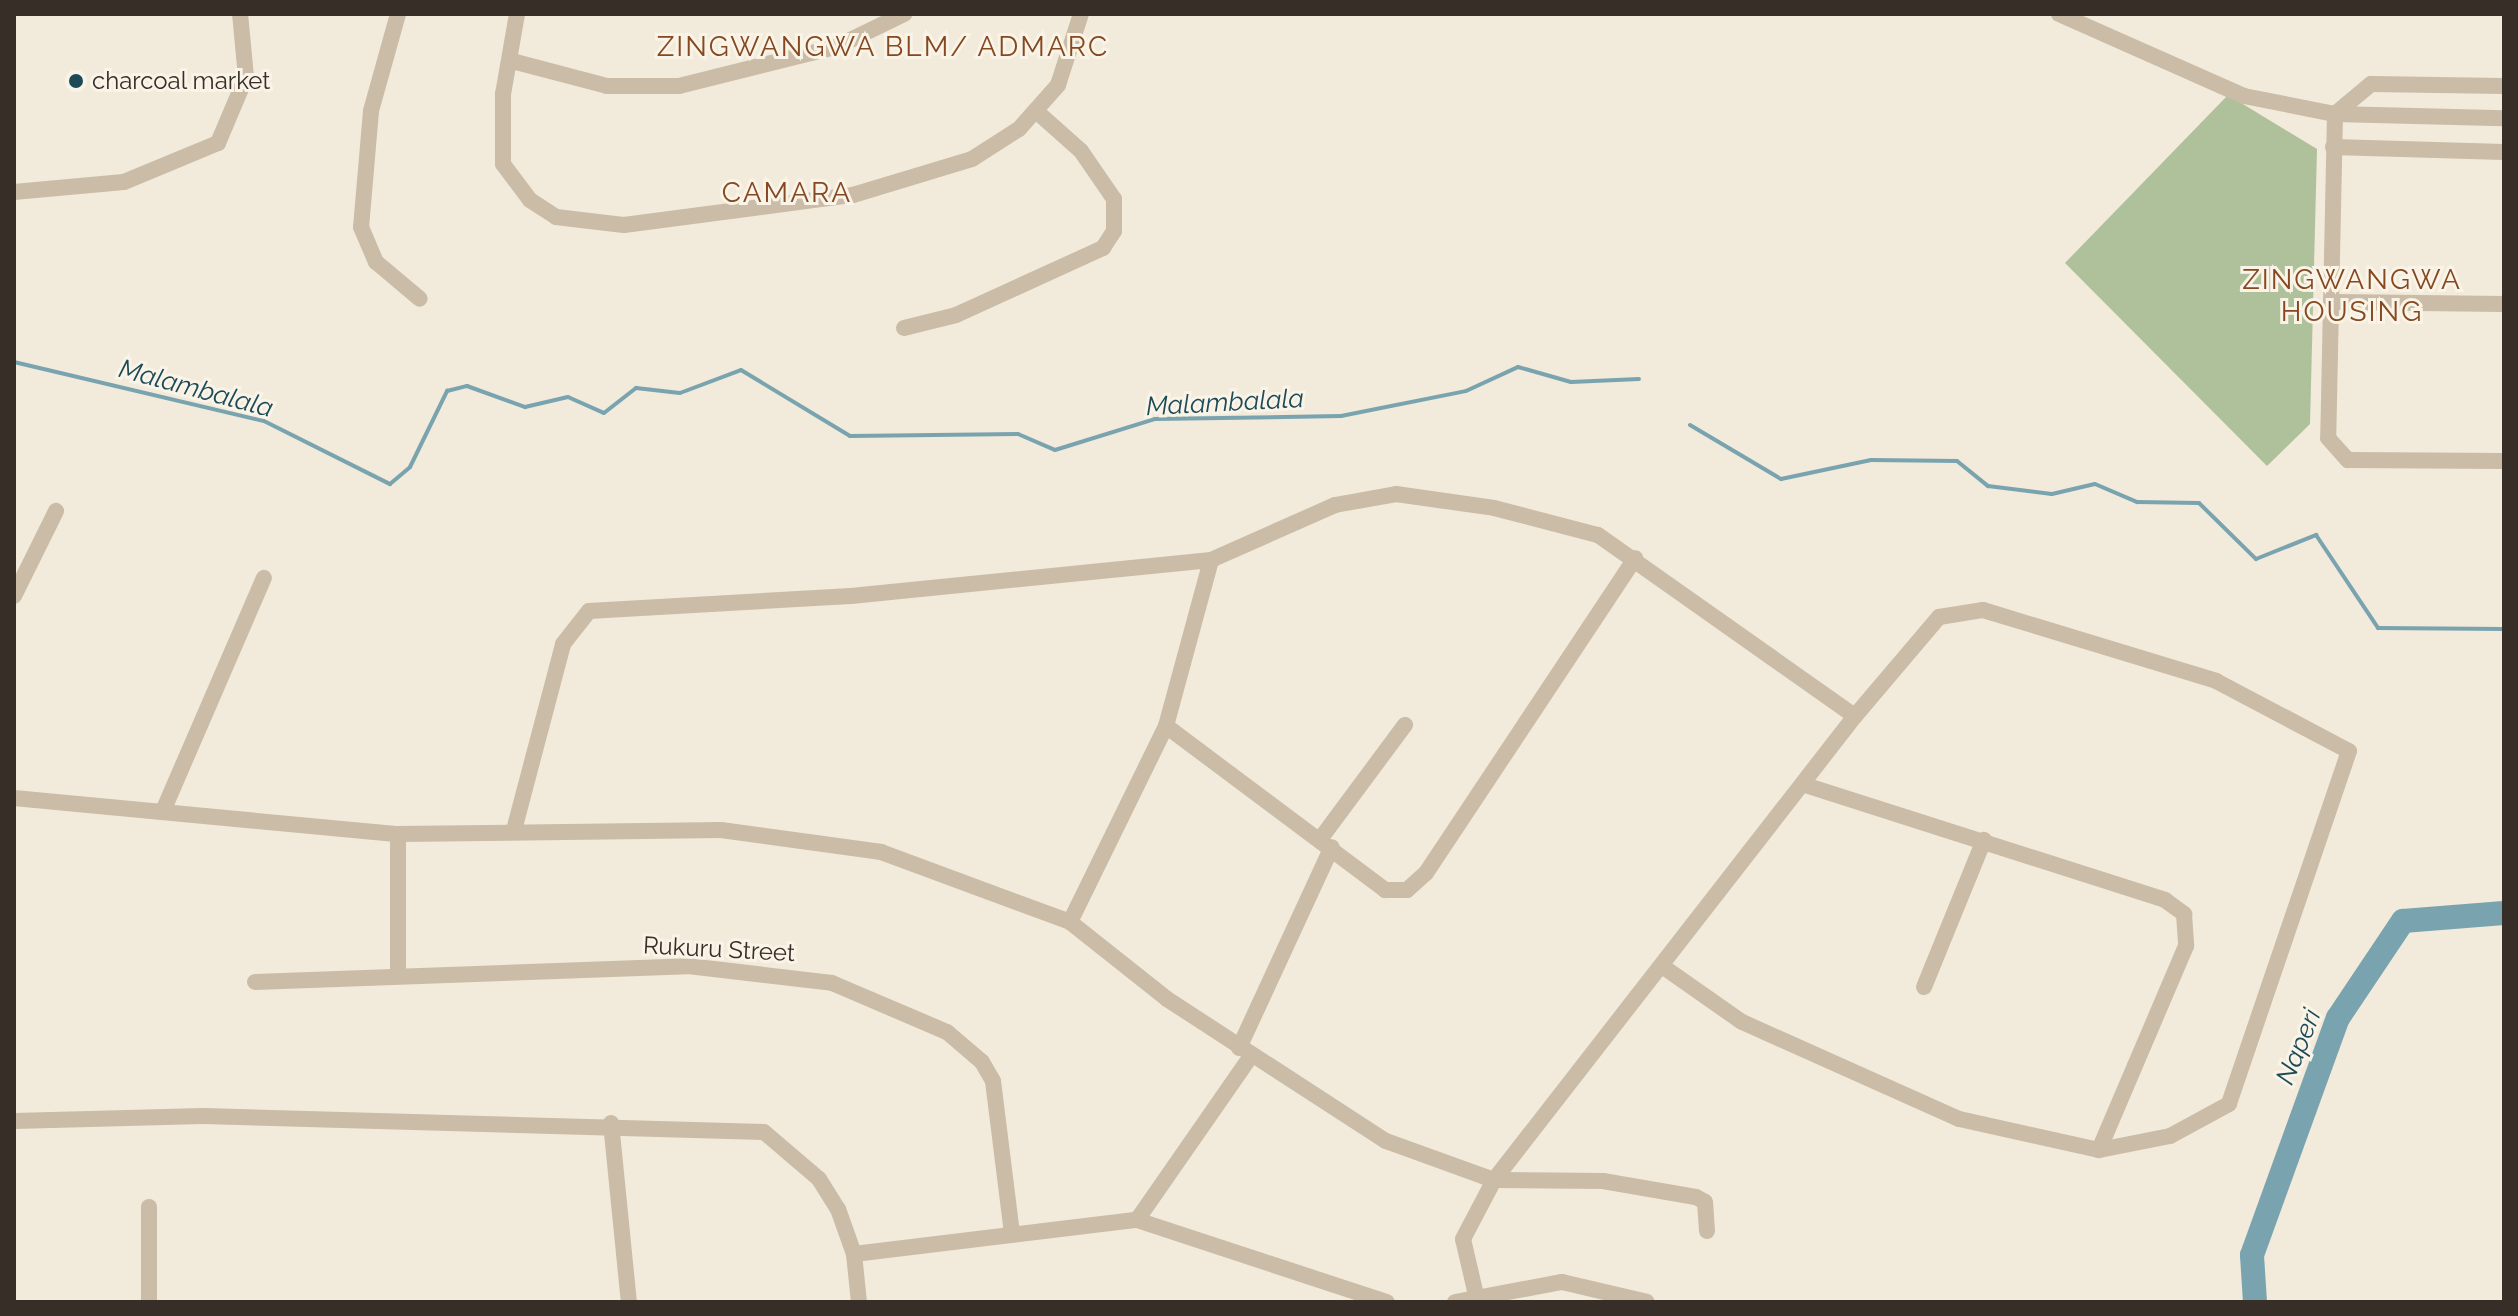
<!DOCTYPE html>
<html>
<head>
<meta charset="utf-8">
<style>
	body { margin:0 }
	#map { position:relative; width:2518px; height:1316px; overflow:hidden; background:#f2eada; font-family:Raleway,sans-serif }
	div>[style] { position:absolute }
	.green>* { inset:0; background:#aec19a }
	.stream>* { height:4px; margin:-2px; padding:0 2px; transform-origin:2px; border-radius:2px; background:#79a4af }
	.river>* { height:24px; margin:-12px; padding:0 12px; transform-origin:12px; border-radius:12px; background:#79a4af }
	.minor>* { height:16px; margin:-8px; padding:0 8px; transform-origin:8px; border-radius:8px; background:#cabca6 }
	.dots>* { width:22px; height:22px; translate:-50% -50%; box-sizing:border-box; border:4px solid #f9f4e7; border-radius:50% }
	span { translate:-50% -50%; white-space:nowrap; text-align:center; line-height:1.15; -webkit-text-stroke:6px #f9f4e7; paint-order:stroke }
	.poi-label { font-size:24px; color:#362e27 }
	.left { translate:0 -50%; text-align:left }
	.street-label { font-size:24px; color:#362e27 }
	.water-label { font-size:26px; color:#1d4a57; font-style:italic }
	.quarter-label { font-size:28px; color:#854820; letter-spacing:2px }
	.frame { position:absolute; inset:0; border:16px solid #362e27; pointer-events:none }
</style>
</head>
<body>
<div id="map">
	<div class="green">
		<i style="clip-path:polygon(2228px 95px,2317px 149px,2310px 424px,2267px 466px,2065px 263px)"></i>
	</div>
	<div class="stream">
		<i style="left:14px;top:362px;width:257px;rotate:13.3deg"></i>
		<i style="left:264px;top:421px;width:141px;rotate:26.6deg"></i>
		<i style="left:390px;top:484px;width:26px;rotate:-40deg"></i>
		<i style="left:410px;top:467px;width:85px;rotate:-64deg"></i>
		<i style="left:447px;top:391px;width:21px;rotate:-14deg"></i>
		<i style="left:467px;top:386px;width:62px;rotate:19.9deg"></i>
		<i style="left:525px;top:407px;width:44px;rotate:-13.1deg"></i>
		<i style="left:568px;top:397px;width:39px;rotate:24deg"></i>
		<i style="left:604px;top:413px;width:41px;rotate:-38deg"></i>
		<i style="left:636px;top:388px;width:44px;rotate:6.5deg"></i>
		<i style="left:680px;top:393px;width:65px;rotate:-20.7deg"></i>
		<i style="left:741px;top:370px;width:127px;rotate:31.2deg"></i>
		<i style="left:850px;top:436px;width:168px;rotate:-0.7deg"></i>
		<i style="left:1018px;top:434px;width:40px;rotate:23.4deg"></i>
		<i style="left:1055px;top:450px;width:105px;rotate:-17.2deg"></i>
		<i style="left:1155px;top:419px;width:186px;rotate:-0.9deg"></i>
		<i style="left:1341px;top:416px;width:127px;rotate:-11.3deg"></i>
		<i style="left:1466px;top:391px;width:57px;rotate:-24.8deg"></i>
		<i style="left:1518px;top:367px;width:55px;rotate:15.8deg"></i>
		<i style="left:1571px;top:382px;width:68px;rotate:-2.5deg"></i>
		<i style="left:1690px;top:425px;width:106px;rotate:30.7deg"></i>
		<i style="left:1781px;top:479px;width:92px;rotate:-11.9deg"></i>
		<i style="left:1871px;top:460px;width:86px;rotate:0.7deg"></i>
		<i style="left:1957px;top:461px;width:40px;rotate:39deg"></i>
		<i style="left:1988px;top:486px;width:64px;rotate:7.1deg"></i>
		<i style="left:2052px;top:494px;width:44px;rotate:-13.1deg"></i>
		<i style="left:2095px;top:484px;width:46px;rotate:23.2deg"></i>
		<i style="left:2137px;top:502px;width:62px;rotate:0.9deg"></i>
		<i style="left:2199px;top:503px;width:80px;rotate:44.5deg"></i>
		<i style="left:2256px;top:559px;width:65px;rotate:-21.8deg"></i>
		<i style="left:2316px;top:535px;width:112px;rotate:56.3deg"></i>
		<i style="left:2378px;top:628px;width:126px;rotate:0.5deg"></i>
	</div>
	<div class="river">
		<i style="left:2255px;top:1302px;width:47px;rotate:-93.7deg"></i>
		<i style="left:2252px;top:1255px;width:252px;rotate:-70.1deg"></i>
		<i style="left:2338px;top:1018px;width:117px;rotate:-56.2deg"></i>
		<i style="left:2403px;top:921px;width:101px;rotate:-4.5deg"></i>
	</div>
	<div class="minor">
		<i style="left:398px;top:14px;width:101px;rotate:105.6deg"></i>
		<i style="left:371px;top:111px;width:116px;rotate:94.9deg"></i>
		<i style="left:361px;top:227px;width:38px;rotate:67deg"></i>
		<i style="left:376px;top:262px;width:57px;rotate:40.1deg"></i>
		<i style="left:517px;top:14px;width:81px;rotate:99.9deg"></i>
		<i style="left:503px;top:94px;width:70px;rotate:90deg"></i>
		<i style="left:503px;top:164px;width:45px;rotate:53.1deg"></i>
		<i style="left:530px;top:200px;width:31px;rotate:33deg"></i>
		<i style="left:556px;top:217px;width:68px;rotate:6.7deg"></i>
		<i style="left:624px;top:225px;width:231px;rotate:-7.5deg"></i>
		<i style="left:853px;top:195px;width:124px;rotate:-16.8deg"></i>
		<i style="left:972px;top:159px;width:56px;rotate:-32.6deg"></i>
		<i style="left:1019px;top:129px;width:59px;rotate:-48.4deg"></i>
		<i style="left:1058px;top:85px;width:75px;rotate:-72.1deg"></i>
		<i style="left:2059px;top:14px;width:202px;rotate:23.9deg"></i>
		<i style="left:2244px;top:96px;width:93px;rotate:11.2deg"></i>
		<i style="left:2335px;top:114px;width:169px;rotate:1.4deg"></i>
		<i style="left:512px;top:61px;width:98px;rotate:14.7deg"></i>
		<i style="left:607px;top:86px;width:72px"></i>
		<i style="left:679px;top:86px;width:162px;rotate:-14deg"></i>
		<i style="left:836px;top:47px;width:76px;rotate:-25.9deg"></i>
		<i style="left:2504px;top:86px;width:133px;rotate:-179.1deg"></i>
		<i style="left:2371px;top:84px;width:47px;rotate:140.2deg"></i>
		<i style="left:2335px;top:114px;width:324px;rotate:91.2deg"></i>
		<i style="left:2328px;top:438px;width:30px;rotate:48deg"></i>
		<i style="left:2348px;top:460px;width:156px;rotate:0.4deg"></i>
		<i style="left:2333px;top:147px;width:171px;rotate:1.7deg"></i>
		<i style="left:14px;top:192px;width:110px;rotate:-5.2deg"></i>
		<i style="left:124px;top:182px;width:102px;rotate:-22.5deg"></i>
		<i style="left:218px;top:143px;width:72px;rotate:-67deg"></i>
		<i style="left:246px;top:77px;width:63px;rotate:-95.4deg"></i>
		<i style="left:2334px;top:302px;width:170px;rotate:0.7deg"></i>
		<i style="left:904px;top:328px;width:54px;rotate:-14deg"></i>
		<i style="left:956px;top:315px;width:162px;rotate:-24.5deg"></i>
		<i style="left:1103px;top:248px;width:20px;rotate:-57deg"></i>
		<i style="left:1114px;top:231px;width:32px;rotate:-90deg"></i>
		<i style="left:1114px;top:199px;width:58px;rotate:-124.5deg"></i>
		<i style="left:1081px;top:151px;width:59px;rotate:-138.4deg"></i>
		<i style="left:14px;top:596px;width:95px;rotate:-63.7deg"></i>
		<i style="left:1166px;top:726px;width:274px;rotate:36.8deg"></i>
		<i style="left:1385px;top:890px;width:22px"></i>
		<i style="left:1407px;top:890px;width:25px;rotate:-42deg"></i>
		<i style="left:1426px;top:873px;width:378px;rotate:-56.4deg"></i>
		<i style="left:1805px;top:785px;width:378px;rotate:17.7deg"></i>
		<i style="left:2165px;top:900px;width:24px;rotate:36deg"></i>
		<i style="left:2184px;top:914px;width:32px;rotate:86deg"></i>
		<i style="left:2186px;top:946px;width:222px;rotate:113.1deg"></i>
		<i style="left:14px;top:798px;width:386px;rotate:5.4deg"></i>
		<i style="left:398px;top:834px;width:323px;rotate:-0.7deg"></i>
		<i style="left:721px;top:830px;width:162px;rotate:7.8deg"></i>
		<i style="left:881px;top:852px;width:202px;rotate:20.3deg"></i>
		<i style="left:1070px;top:922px;width:124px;rotate:38.4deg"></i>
		<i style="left:1167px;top:999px;width:261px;rotate:33deg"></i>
		<i style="left:1386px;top:1141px;width:115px;rotate:19.9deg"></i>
		<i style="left:1494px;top:1180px;width:109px;rotate:0.5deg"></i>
		<i style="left:1603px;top:1181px;width:94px;rotate:9.8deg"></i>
		<i style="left:1696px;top:1197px;width:10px;rotate:29deg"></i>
		<i style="left:1705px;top:1202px;width:29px;rotate:86deg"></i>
		<i style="left:163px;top:811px;width:254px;rotate:-66.6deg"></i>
		<i style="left:514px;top:830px;width:192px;rotate:-75.2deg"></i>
		<i style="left:563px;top:644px;width:42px;rotate:-51.8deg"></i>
		<i style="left:589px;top:611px;width:262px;rotate:-3.3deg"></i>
		<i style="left:851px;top:596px;width:362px;rotate:-5.7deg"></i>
		<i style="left:1211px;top:560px;width:136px;rotate:-23.9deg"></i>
		<i style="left:1335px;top:505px;width:62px;rotate:-10.2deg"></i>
		<i style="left:1396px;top:494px;width:99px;rotate:8.1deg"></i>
		<i style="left:1494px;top:508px;width:107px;rotate:14.6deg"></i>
		<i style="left:1598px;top:535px;width:314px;rotate:35.2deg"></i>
		<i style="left:398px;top:834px;width:140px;rotate:90deg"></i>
		<i style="left:1321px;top:838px;width:141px;rotate:-53.4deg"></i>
		<i style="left:1070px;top:922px;width:218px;rotate:-63.9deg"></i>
		<i style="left:1166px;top:726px;width:172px;rotate:-74.8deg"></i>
		<i style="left:255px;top:982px;width:433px;rotate:-2.1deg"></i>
		<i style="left:688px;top:966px;width:145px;rotate:6.7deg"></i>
		<i style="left:832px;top:983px;width:125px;rotate:23.1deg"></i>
		<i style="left:947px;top:1032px;width:46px;rotate:40.6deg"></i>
		<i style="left:982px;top:1062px;width:22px;rotate:60deg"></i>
		<i style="left:993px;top:1081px;width:154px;rotate:82.9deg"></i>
		<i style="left:1924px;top:987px;width:159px;rotate:-67.8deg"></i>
		<i style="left:1239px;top:1048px;width:221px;rotate:-65.2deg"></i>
		<i style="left:14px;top:1121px;width:189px;rotate:-1.5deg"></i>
		<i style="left:203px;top:1116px;width:561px;rotate:1.63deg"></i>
		<i style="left:764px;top:1132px;width:72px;rotate:40.5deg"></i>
		<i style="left:819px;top:1179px;width:36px;rotate:58deg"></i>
		<i style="left:838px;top:1209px;width:48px;rotate:70.4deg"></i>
		<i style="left:854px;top:1254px;width:48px;rotate:84.1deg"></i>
		<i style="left:611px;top:1123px;width:180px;rotate:84.3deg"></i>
		<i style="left:1137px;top:1220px;width:200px;rotate:-55.2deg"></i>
		<i style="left:854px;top:1254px;width:285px;rotate:-6.9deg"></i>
		<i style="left:1137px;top:1220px;width:263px;rotate:18.2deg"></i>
		<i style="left:1476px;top:1295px;width:57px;rotate:-103.1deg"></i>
		<i style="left:1463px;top:1239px;width:67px;rotate:-62.3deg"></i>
		<i style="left:1494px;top:1180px;width:588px;rotate:-52.12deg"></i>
		<i style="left:1855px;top:716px;width:130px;rotate:-49.7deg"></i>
		<i style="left:1939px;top:617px;width:45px;rotate:-9deg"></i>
		<i style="left:1983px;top:610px;width:244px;rotate:16.9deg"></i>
		<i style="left:2216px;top:681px;width:150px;rotate:27.8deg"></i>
		<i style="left:2349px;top:751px;width:373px;rotate:108.8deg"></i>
		<i style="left:2229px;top:1104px;width:67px;rotate:151.5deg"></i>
		<i style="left:2170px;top:1136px;width:72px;rotate:168.8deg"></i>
		<i style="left:2099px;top:1150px;width:143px;rotate:-167.5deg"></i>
		<i style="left:1959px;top:1119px;width:238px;rotate:-155.9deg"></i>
		<i style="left:1742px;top:1022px;width:98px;rotate:-145deg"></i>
		<i style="left:149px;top:1302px;width:95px;rotate:-90deg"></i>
		<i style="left:1455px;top:1302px;width:109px;rotate:-10.6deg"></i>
		<i style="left:1562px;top:1282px;width:87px;rotate:13.2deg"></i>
	</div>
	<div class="dots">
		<i style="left:76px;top:81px;background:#1d4a57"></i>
	</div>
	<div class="poi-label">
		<span class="left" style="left:92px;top:81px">charcoal market</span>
	</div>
	<div class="street-label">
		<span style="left:719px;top:949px;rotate:3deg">Rukuru Street</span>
	</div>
	<div class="water-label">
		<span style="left:196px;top:389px;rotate:15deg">Malambalala</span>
		<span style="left:1225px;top:403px;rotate:-3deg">Malambalala</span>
		<span style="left:2299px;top:1047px;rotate:-68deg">Naperi</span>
	</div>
	<div class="quarter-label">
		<span style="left:883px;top:47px">ZINGWANGWA BLM/ ADMARC</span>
		<span style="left:787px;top:193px">CAMARA</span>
		<span style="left:2352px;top:296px">ZINGWANGWA<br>HOUSING</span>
	</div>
	<div class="frame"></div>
</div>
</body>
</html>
